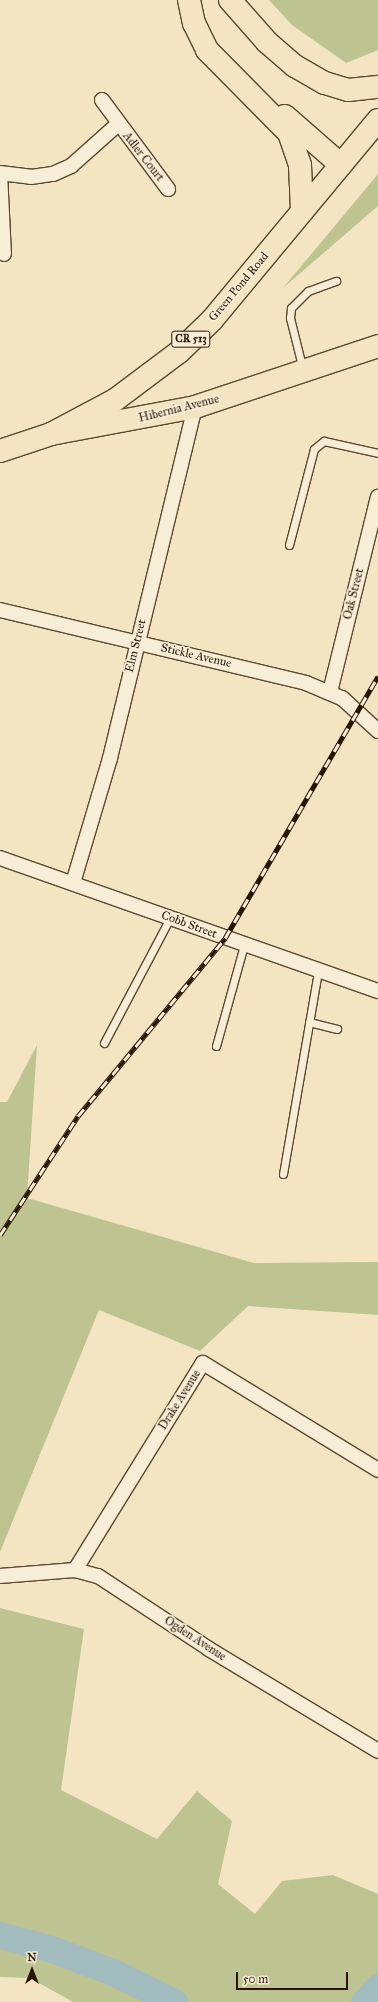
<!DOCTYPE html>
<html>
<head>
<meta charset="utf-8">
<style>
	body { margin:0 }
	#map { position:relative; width:378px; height:2002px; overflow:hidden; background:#f4e5c2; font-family:"IM FELL Great Primer",serif }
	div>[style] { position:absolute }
	.green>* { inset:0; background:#bdc492 }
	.river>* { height:27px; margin:-13.5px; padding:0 13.5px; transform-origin:13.5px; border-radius:13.5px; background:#a2bcbf }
	.roads { filter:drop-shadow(1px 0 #5b4830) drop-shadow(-1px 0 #5b4830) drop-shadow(0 1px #5b4830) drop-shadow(0 -1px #5b4830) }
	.service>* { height:7px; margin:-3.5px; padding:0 3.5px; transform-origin:3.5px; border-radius:3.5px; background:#f8eed7 }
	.minor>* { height:14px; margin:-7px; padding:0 7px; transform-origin:7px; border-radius:7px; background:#f8eed7 }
	.primary>* { height:22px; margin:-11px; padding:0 11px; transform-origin:11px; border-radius:11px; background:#f4e5c2 }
	.motorway>* { height:22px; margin:-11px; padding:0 11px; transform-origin:11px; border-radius:11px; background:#f4e5c2 }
	.rail>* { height:4.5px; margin-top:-2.25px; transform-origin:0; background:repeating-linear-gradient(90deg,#f8eed7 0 9px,#281400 0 18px); box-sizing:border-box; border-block:1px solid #281400 }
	span { translate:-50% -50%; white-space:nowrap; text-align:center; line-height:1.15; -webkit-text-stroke:3.5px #f8eed7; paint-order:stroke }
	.shield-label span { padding:1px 3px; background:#f8eed7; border:1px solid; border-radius:3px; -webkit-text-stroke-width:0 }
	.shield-label { font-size:11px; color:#281400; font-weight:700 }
	.street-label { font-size:12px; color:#281400 }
	.north { position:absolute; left:12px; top:1950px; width:40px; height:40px; -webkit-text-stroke:3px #f8eed7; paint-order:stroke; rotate:0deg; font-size:11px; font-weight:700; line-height:16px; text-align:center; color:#281400 }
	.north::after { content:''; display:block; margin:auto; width:14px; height:18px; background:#281400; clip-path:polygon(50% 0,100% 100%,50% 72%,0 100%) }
	.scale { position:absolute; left:236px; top:1972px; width:112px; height:18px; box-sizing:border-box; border:2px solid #281400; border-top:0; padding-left:5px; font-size:12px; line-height:14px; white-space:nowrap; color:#281400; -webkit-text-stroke:3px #f8eed7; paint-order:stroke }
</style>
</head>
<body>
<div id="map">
	<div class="green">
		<i style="clip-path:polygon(269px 0,378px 0,378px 50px,346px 63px,292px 25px)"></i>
		<i style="clip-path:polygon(378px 174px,378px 206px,283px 288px)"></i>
		<i style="clip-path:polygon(37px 1045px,27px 1198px,254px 1263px,378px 1262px,378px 1315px,248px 1306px,200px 1351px,99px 1310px,0 1552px,0 1102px,7px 1102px)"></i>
		<i style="clip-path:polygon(0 1608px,84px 1629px,61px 1790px,157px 1839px,197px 1791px,232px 1821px,218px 1884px,255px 1914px,282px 1881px,333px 1875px,378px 1894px,378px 2002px,73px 2002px,30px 1978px,0 1977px)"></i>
	</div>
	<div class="river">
		<i style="left:0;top:1935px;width:54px;rotate:15.1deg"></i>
		<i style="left:52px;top:1949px;width:67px;rotate:20.9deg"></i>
		<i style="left:115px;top:1973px;width:66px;rotate:26.2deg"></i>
		<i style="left:364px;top:2002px;width:21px;rotate:-47deg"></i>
	</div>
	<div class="roads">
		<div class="service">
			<i style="left:303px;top:370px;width:54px;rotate:-104deg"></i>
			<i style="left:290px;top:318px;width:10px;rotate:-84deg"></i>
			<i style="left:291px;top:308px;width:24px;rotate:-45deg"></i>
			<i style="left:308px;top:291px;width:30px;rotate:-20deg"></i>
			<i style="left:289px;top:545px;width:99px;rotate:-75.4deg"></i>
			<i style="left:314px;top:449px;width:13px;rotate:-39deg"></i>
			<i style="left:324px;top:441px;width:55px;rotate:12.5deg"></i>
			<i style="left:309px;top:1022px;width:29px;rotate:14deg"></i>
			<i style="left:104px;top:1043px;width:141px;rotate:-62.2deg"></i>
			<i style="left:216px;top:1046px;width:105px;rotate:-74.5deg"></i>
			<i style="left:283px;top:1174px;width:206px;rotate:-80.2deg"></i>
		</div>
		<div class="minor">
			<i style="left:102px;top:100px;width:111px;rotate:53.4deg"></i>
			<i style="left:0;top:173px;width:31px;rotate:7deg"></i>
			<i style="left:31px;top:177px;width:22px;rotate:-8deg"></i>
			<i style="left:53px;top:174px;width:20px;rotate:-24deg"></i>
			<i style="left:71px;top:166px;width:62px;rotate:-41.7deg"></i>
			<i style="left:0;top:173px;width:81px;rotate:87.2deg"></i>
			<i style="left:0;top:610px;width:315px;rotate:13.4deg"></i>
			<i style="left:306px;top:683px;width:39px;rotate:23deg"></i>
			<i style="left:342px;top:698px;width:49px;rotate:42.5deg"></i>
			<i style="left:330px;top:692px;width:201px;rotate:-76.2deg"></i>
			<i style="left:0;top:858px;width:401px;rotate:19.4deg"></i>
			<i style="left:73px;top:883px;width:130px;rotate:-73.5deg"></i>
			<i style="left:110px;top:758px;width:361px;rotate:-76.4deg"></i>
			<i style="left:75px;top:1570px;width:243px;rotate:-58.3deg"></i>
			<i style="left:203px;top:1363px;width:205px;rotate:31.4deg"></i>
			<i style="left:0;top:1576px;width:75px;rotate:-4.6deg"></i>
			<i style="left:75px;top:1570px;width:24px;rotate:15deg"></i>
			<i style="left:98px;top:1576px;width:133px;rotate:33.3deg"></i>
			<i style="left:209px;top:1649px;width:197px;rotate:31.1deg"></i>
		</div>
		<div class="primary">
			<i style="left:51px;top:434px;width:72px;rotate:-28deg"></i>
			<i style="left:115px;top:400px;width:80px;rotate:-36.9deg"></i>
			<i style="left:179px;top:352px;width:46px;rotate:-44.1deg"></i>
			<i style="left:212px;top:320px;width:260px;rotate:-50.3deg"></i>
			<i style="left:0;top:451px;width:54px;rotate:-18.4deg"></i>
			<i style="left:51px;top:434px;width:147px;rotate:-10.6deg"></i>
			<i style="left:195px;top:407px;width:193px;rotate:-18.4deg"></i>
		</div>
		<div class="motorway">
			<i style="left:189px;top:0;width:24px;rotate:78deg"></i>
			<i style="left:194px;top:23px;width:30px;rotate:64deg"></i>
			<i style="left:207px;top:50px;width:117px;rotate:45.3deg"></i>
			<i style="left:289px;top:133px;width:34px;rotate:71deg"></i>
			<i style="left:300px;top:165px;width:46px;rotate:87.5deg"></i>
			<i style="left:230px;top:0;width:56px;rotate:48.6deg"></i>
			<i style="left:267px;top:42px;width:37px;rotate:41deg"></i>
			<i style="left:295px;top:66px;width:34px;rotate:30deg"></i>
			<i style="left:325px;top:83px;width:24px;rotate:17deg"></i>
			<i style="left:348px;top:90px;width:30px;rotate:-6deg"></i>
			<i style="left:285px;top:116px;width:74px;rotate:41.2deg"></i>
		</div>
	</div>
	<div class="rail">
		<i style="left:0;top:1235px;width:142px;rotate:-56.8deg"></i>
		<i style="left:78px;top:1116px;width:231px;rotate:-50.4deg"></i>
		<i style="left:225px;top:938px;width:303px;rotate:-59.7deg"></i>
	</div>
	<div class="shield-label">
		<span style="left:191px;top:339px">CR 513</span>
	</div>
	<div class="street-label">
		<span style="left:143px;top:157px;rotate:52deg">Adler Court</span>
		<span style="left:239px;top:287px;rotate:-50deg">Green Pond Road</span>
		<span style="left:179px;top:409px;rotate:-14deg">Hibernia Avenue</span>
		<span style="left:354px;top:594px;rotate:-76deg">Oak Street</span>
		<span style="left:136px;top:646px;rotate:-76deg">Elm Street</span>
		<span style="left:196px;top:656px;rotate:13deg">Stickle Avenue</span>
		<span style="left:189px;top:925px;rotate:20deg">Cobb Street</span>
		<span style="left:180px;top:1400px;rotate:-58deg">Drake Avenue</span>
		<span style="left:195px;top:1639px;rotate:33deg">Ogden Avenue</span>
	</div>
	<div class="north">N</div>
	<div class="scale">50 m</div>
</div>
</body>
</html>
